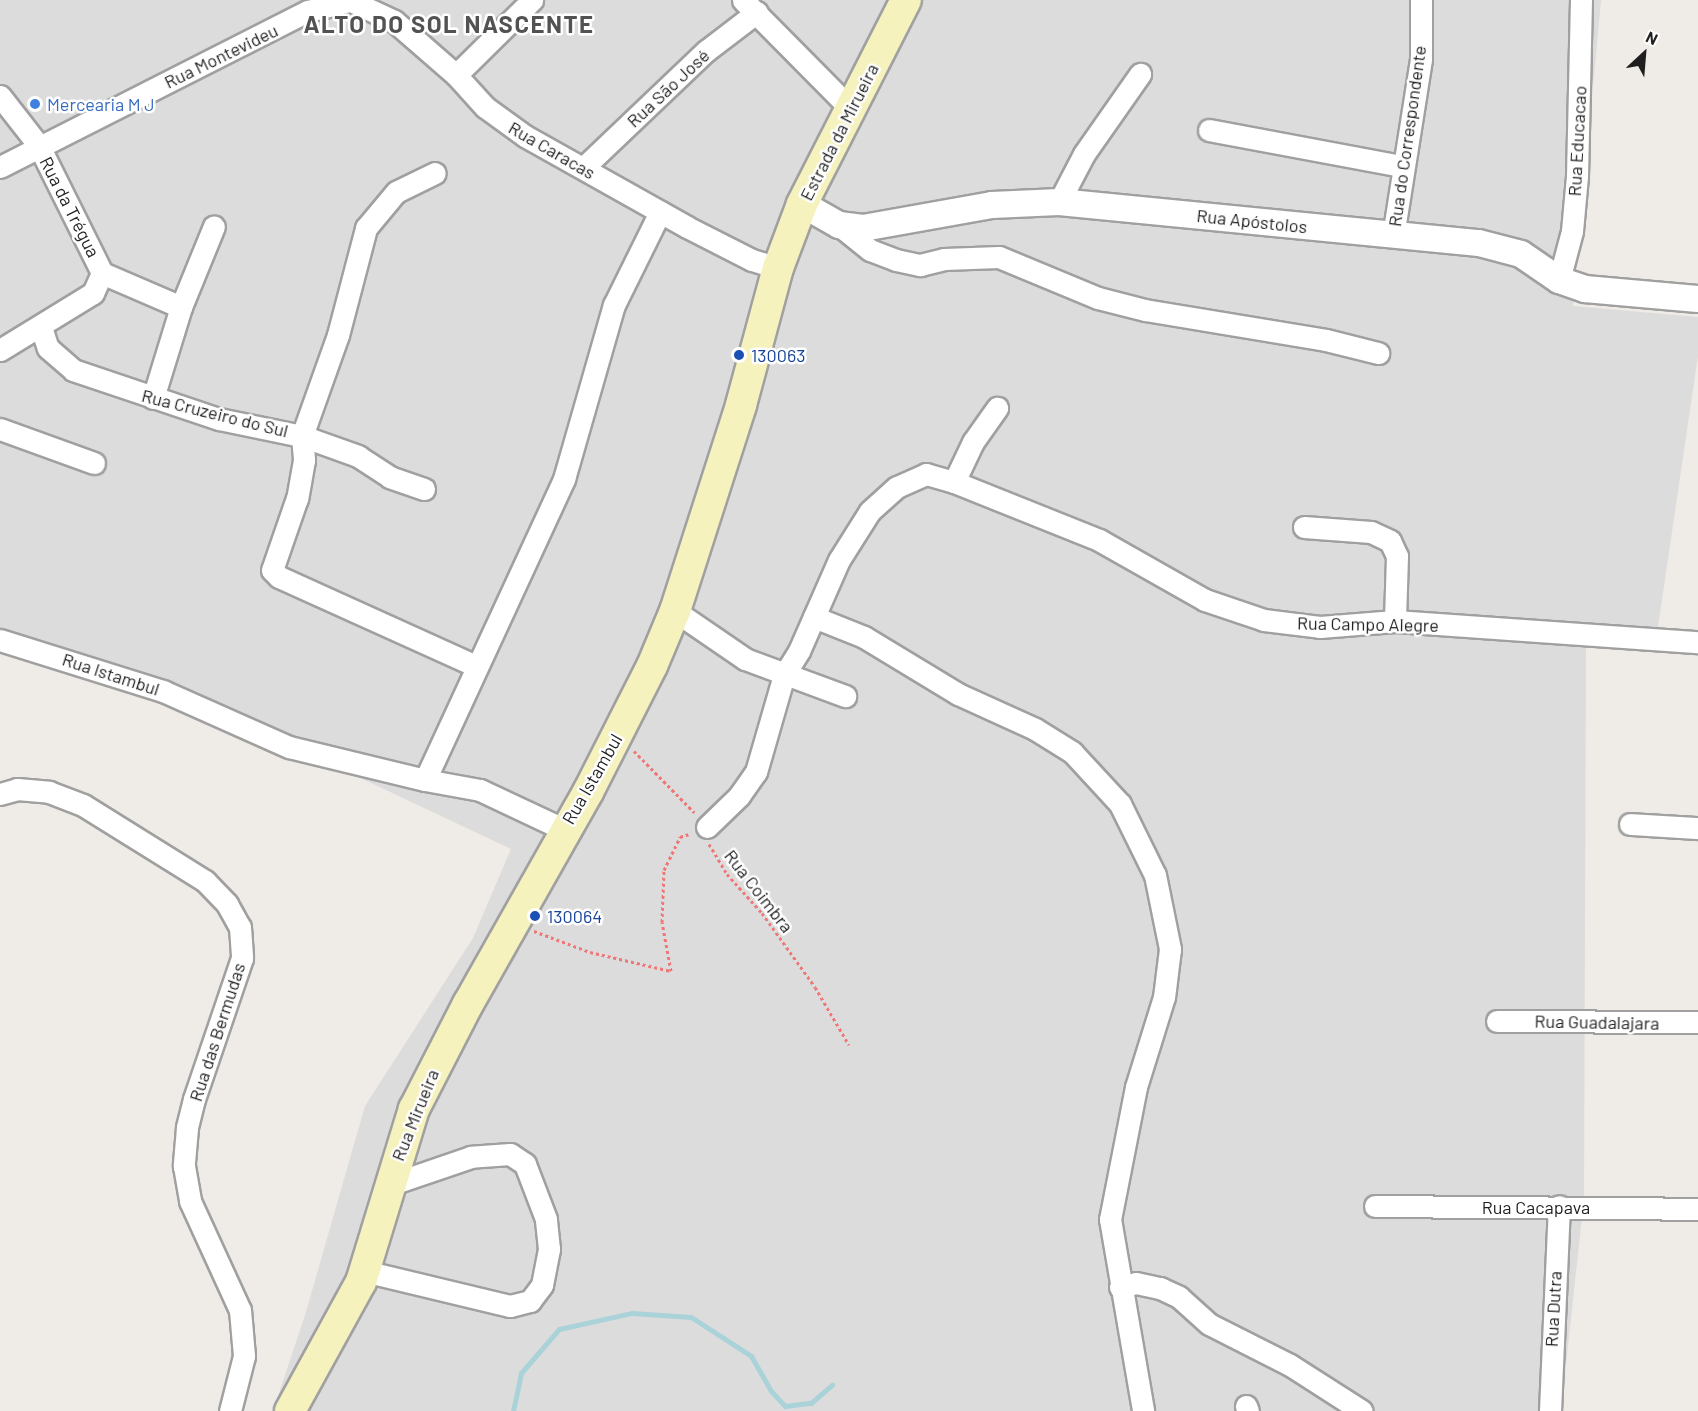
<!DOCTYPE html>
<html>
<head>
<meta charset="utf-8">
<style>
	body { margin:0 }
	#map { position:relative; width:1698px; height:1411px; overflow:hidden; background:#efebe6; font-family:Barlow,sans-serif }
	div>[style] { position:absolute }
	.residential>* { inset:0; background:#dddcdc }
	.stream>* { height:5px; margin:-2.5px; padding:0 2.5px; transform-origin:2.5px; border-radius:2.5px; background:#aad3d9 }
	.path>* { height:3px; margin-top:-1.5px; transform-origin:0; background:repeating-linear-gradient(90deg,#ef7877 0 3px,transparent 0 6px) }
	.roads { filter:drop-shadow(2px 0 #a0a0a0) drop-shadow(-2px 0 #a0a0a0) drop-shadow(0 2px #a0a0a0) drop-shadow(0 -2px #a0a0a0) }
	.minor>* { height:21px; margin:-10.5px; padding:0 10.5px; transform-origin:10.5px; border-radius:10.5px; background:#fff }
	.tertiary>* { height:26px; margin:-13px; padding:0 13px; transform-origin:13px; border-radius:13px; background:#fff }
	.secondary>* { height:30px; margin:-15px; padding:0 15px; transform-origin:15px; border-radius:15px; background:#f5f2be }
	.dots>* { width:16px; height:16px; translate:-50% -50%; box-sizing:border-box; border:3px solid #fff; border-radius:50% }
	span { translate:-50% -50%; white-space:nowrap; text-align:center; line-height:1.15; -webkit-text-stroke:5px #fff; paint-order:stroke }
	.street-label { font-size:18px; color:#1f1f1f }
	.shop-label { font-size:18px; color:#366cbe }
	.left { translate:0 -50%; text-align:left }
	.transit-label { font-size:18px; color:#164399 }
	.district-label { font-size:24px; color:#525252; font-weight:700; letter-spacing:1.5px }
	.north { position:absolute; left:1614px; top:24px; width:60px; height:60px; -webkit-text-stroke:4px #fff; paint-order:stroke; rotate:26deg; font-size:16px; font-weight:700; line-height:24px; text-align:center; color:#1f1f1f }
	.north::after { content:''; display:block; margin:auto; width:21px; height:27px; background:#1f1f1f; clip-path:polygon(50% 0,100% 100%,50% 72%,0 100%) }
</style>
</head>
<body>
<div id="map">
	<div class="residential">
		<i style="clip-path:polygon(0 0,1601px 0,1573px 306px,1698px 317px,1698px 356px,1655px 647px,1586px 644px,1584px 1198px,1561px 1411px,273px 1411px,306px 1312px,365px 1106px,473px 938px,511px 849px,299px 749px,0 645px)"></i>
	</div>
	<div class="stream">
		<i style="left:513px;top:1411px;width:39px;rotate:-78deg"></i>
		<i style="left:521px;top:1373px;width:58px;rotate:-49.2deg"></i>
		<i style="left:559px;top:1329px;width:75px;rotate:-12.4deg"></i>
		<i style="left:632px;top:1313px;width:59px;rotate:3.9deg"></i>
		<i style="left:691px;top:1317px;width:72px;rotate:33deg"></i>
		<i style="left:751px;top:1356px;width:40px;rotate:60.3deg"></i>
		<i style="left:771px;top:1391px;width:21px;rotate:47deg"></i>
		<i style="left:785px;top:1406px;width:26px;rotate:-7deg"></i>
		<i style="left:811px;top:1403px;width:28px;rotate:-41deg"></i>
	</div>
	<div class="path">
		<i style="left:634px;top:751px;width:86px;rotate:45.5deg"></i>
		<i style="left:709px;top:844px;width:35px;rotate:59deg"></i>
		<i style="left:727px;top:874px;width:52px;rotate:48.1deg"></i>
		<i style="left:762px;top:913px;width:91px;rotate:54.4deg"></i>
		<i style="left:815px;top:987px;width:67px;rotate:59.6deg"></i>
		<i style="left:534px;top:931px;width:60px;rotate:20.6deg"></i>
		<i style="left:590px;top:952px;width:83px;rotate:13.2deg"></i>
		<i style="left:671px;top:971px;width:50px;rotate:-100.4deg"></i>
		<i style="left:662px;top:922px;width:52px;rotate:-87.8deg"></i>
		<i style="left:664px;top:870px;width:37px;rotate:-64deg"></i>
		<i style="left:680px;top:837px;width:9px;rotate:-18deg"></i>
	</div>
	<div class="roads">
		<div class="minor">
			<i style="left:349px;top:0;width:50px;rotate:25deg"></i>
			<i style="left:394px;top:21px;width:82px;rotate:41.1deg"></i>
			<i style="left:456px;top:75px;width:43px;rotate:47.8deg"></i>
			<i style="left:485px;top:107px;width:49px;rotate:35.9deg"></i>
			<i style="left:525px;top:136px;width:186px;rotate:29.3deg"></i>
			<i style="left:687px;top:227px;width:73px;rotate:26.9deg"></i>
			<i style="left:752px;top:260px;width:27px;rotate:17deg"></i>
			<i style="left:743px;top:0;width:153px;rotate:45.3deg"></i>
			<i style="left:456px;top:75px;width:107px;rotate:-44.6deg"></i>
			<i style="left:0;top:96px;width:63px;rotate:52deg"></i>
			<i style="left:39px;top:146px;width:142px;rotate:63.6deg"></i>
			<i style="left:102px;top:273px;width:22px;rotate:114deg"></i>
			<i style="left:93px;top:293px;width:109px;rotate:148.5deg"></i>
			<i style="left:1209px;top:130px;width:196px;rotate:10.6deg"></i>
			<i style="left:0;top:167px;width:345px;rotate:-26.9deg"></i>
			<i style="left:308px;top:11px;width:42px;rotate:-13.7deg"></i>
			<i style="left:583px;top:168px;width:170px;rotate:-43.6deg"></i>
			<i style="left:706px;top:51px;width:64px;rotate:-37.4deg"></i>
			<i style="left:1059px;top:202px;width:54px;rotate:-62.5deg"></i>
			<i style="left:1084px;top:154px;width:98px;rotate:-55deg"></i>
			<i style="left:839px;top:225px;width:40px;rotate:39deg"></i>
			<i style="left:870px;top:250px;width:28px;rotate:21deg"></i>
			<i style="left:896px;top:260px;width:25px;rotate:12deg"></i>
			<i style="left:920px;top:265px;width:25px;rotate:-14deg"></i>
			<i style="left:944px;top:259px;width:55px;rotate:-2.1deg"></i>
			<i style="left:999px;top:257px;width:107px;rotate:22.5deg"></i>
			<i style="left:1098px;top:298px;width:49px;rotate:14.3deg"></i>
			<i style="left:1145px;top:310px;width:183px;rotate:9.4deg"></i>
			<i style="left:1326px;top:340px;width:54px;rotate:14deg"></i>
			<i style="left:1393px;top:236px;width:179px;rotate:-81deg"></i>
			<i style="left:1421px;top:59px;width:59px;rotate:-90deg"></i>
			<i style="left:102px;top:273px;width:86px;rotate:23.3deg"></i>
			<i style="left:1559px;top:280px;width:51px;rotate:-75.1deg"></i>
			<i style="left:1572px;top:231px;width:55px;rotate:-84.8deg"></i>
			<i style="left:1577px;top:176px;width:176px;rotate:-88.7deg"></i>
			<i style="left:41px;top:327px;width:22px;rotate:72deg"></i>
			<i style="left:48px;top:348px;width:33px;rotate:41deg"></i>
			<i style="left:73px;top:370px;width:154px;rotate:18.6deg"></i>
			<i style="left:219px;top:419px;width:85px;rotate:11.6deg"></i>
			<i style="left:302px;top:436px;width:24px;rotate:85deg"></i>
			<i style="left:304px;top:460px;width:39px;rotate:100deg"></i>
			<i style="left:297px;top:498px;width:76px;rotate:109.1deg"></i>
			<i style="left:272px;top:570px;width:10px;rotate:45deg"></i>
			<i style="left:279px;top:577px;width:216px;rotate:24.3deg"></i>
			<i style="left:153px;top:398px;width:95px;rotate:-72.9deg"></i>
			<i style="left:181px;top:307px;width:87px;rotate:-67.8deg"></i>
			<i style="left:0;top:429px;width:100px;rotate:19.9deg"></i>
			<i style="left:954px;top:482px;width:44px;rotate:-64.6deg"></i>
			<i style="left:973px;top:442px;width:42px;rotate:-54.8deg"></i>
			<i style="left:424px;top:489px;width:36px;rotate:-161deg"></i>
			<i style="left:390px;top:477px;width:38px;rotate:-147deg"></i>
			<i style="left:358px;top:456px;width:59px;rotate:-160.3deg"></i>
			<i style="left:302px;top:436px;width:107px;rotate:-70.4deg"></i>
			<i style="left:338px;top:335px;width:111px;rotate:-75.3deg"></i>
			<i style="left:366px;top:228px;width:47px;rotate:-50.2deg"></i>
			<i style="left:396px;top:192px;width:43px;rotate:-26deg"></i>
			<i style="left:1304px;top:527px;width:67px;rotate:4.3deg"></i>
			<i style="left:1371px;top:532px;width:21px;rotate:25deg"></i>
			<i style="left:1390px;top:541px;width:17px;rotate:65deg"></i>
			<i style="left:1397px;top:556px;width:65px;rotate:91.8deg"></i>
			<i style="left:675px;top:611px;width:85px;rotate:34.4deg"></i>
			<i style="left:745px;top:659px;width:107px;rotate:20.3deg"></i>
			<i style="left:814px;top:617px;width:54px;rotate:21.8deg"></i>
			<i style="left:864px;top:637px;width:110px;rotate:31.2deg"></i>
			<i style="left:958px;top:694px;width:85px;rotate:24.4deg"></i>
			<i style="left:1035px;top:729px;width:44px;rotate:31.9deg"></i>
			<i style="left:1072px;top:752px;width:71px;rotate:47.3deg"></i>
			<i style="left:1120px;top:804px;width:79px;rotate:63.8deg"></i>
			<i style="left:1155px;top:875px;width:76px;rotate:78.5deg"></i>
			<i style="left:1170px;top:949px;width:48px;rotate:97.1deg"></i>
			<i style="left:1164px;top:997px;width:94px;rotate:107.3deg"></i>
			<i style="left:1136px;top:1087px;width:135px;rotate:101.1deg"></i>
			<i style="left:1110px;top:1219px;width:195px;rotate:80.2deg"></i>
			<i style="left:0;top:640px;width:171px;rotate:17.4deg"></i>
			<i style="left:163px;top:691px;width:138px;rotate:24deg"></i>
			<i style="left:289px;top:747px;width:140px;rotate:13.6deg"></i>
			<i style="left:425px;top:780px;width:56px;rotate:10.3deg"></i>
			<i style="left:480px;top:790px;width:96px;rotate:25.2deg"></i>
			<i style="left:425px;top:780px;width:332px;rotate:-65.2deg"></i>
			<i style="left:564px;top:479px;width:181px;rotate:-74deg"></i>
			<i style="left:614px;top:305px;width:104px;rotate:-63.7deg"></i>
			<i style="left:0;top:794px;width:18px;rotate:-16deg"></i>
			<i style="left:17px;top:789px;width:32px;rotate:5deg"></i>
			<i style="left:49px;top:792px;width:36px;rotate:21deg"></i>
			<i style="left:83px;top:805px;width:144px;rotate:31.9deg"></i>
			<i style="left:205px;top:881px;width:32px;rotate:46deg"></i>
			<i style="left:227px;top:904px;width:26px;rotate:61deg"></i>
			<i style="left:240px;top:927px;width:31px;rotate:86deg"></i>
			<i style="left:242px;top:958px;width:149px;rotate:108.8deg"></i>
			<i style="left:194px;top:1099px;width:30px;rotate:104deg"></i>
			<i style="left:187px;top:1128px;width:38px;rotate:95deg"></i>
			<i style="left:184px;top:1166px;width:36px;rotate:80deg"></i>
			<i style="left:190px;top:1201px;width:120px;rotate:65.4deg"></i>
			<i style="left:240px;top:1310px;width:46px;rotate:85deg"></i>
			<i style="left:244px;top:1356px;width:57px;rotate:104.3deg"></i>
			<i style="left:1630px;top:824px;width:68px;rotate:3.4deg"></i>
			<i style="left:707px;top:827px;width:45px;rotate:-44.1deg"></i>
			<i style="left:739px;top:796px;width:29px;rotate:-55deg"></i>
			<i style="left:756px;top:772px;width:101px;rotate:-73.9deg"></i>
			<i style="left:784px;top:675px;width:28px;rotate:-58deg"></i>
			<i style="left:799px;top:651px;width:99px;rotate:-66.3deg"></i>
			<i style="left:839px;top:560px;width:58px;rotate:-57.7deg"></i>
			<i style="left:870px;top:511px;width:36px;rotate:-42deg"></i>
			<i style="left:897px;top:487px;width:32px;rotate:-24deg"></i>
			<i style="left:926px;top:474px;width:29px;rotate:16deg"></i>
			<i style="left:954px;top:482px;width:156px;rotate:21.8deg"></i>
			<i style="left:1099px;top:540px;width:122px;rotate:29.5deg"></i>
			<i style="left:1205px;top:600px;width:62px;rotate:18.7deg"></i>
			<i style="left:1264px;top:620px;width:56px;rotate:7.1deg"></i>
			<i style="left:1320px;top:627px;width:75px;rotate:-4.6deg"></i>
			<i style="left:1395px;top:621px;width:304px;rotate:4deg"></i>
			<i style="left:1497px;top:1021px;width:201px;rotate:0.3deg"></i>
			<i style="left:1375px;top:1206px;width:323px;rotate:0.5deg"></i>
			<i style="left:364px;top:1271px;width:150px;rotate:13.5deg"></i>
			<i style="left:510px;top:1306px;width:21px;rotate:-14deg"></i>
			<i style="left:530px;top:1301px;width:20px;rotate:-53deg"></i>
			<i style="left:542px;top:1285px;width:37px;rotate:-79deg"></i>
			<i style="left:549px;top:1249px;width:30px;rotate:-96deg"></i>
			<i style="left:546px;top:1219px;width:59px;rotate:-110.9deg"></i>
			<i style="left:525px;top:1164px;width:18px;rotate:-146deg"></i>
			<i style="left:510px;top:1154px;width:39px;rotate:176deg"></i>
			<i style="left:471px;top:1157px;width:87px;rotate:161.1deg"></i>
			<i style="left:1120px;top:1287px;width:16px;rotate:-14deg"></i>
			<i style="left:1136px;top:1283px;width:25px;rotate:12deg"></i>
			<i style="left:1160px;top:1288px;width:21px;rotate:25deg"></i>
			<i style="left:1179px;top:1297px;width:40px;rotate:42deg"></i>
			<i style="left:1209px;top:1324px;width:91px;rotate:26.8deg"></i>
			<i style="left:1290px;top:1365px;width:85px;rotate:32.6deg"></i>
			<i style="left:1246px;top:1406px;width:5px;rotate:68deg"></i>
			<i style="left:1550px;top:1411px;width:205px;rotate:-87.5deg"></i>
		</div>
		<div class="tertiary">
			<i style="left:802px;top:204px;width:43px;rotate:29.6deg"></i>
			<i style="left:839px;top:225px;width:24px;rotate:7deg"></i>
			<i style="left:863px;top:228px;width:131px;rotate:-10.1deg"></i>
			<i style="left:992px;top:205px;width:67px;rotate:-2.6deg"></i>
			<i style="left:1059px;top:202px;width:422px;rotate:5.6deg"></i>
			<i style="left:1479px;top:243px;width:43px;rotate:14.7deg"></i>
			<i style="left:1521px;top:254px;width:46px;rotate:34.4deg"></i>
			<i style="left:1559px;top:280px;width:28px;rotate:19deg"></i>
			<i style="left:1585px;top:289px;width:113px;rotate:5.1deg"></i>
		</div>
		<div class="secondary">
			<i style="left:290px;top:1411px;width:147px;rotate:-61.2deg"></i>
			<i style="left:361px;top:1282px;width:181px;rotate:-73deg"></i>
			<i style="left:414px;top:1109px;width:118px;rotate:-62.8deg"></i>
			<i style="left:468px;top:1004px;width:244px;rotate:-60.5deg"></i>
			<i style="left:588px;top:792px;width:141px;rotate:-63.1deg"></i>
			<i style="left:652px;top:666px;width:60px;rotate:-67.3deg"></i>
			<i style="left:675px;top:611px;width:216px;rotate:-72.2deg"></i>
			<i style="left:741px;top:405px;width:142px;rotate:-74.9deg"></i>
			<i style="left:778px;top:268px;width:68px;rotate:-69.4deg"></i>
			<i style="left:802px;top:204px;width:229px;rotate:-63deg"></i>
		</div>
	</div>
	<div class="dots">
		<i style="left:35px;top:104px;background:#3f7fe0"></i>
		<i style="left:739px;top:355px;background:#1a4fb4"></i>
		<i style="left:535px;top:916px;background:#1a4fb4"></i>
	</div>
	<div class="street-label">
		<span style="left:221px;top:56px;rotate:-26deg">Rua Montevideu</span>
		<span style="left:668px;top:88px;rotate:-43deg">Rua São José</span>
		<span style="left:839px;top:132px;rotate:-63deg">Estrada da Mirueira</span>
		<span style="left:1407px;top:136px;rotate:-82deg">Rua do Correspondente</span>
		<span style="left:1577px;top:141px;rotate:-87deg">Rua Educacao</span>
		<span style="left:552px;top:150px;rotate:30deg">Rua Caracas</span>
		<span style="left:70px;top:207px;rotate:63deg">Rua da Trégua</span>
		<span style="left:1252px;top:221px;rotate:6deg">Rua Apóstolos</span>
		<span style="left:215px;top:413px;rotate:14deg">Rua Cruzeiro do Sul</span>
		<span style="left:1368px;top:624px;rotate:1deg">Rua Campo Alegre</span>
		<span style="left:111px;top:674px;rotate:18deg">Rua Istambul</span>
		<span style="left:592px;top:779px;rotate:-60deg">Rua Istambul</span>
		<span style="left:759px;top:891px;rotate:52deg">Rua Coimbra</span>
		<span style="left:1597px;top:1022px;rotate:1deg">Rua Guadalajara</span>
		<span style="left:217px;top:1032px;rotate:-72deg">Rua das Bermudas</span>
		<span style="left:415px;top:1115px;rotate:-68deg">Rua Mirueira</span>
		<span style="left:1536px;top:1207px">Rua Cacapava</span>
		<span style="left:1553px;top:1309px;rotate:-87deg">Rua Dutra</span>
	</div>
	<div class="shop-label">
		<span class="left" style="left:47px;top:104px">Mercearia M J</span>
	</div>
	<div class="transit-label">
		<span class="left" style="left:751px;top:355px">130063</span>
		<span class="left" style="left:547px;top:916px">130064</span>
	</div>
	<div class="district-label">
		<span style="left:449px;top:24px">ALTO DO SOL NASCENTE</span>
	</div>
	<div class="north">N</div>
</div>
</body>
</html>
